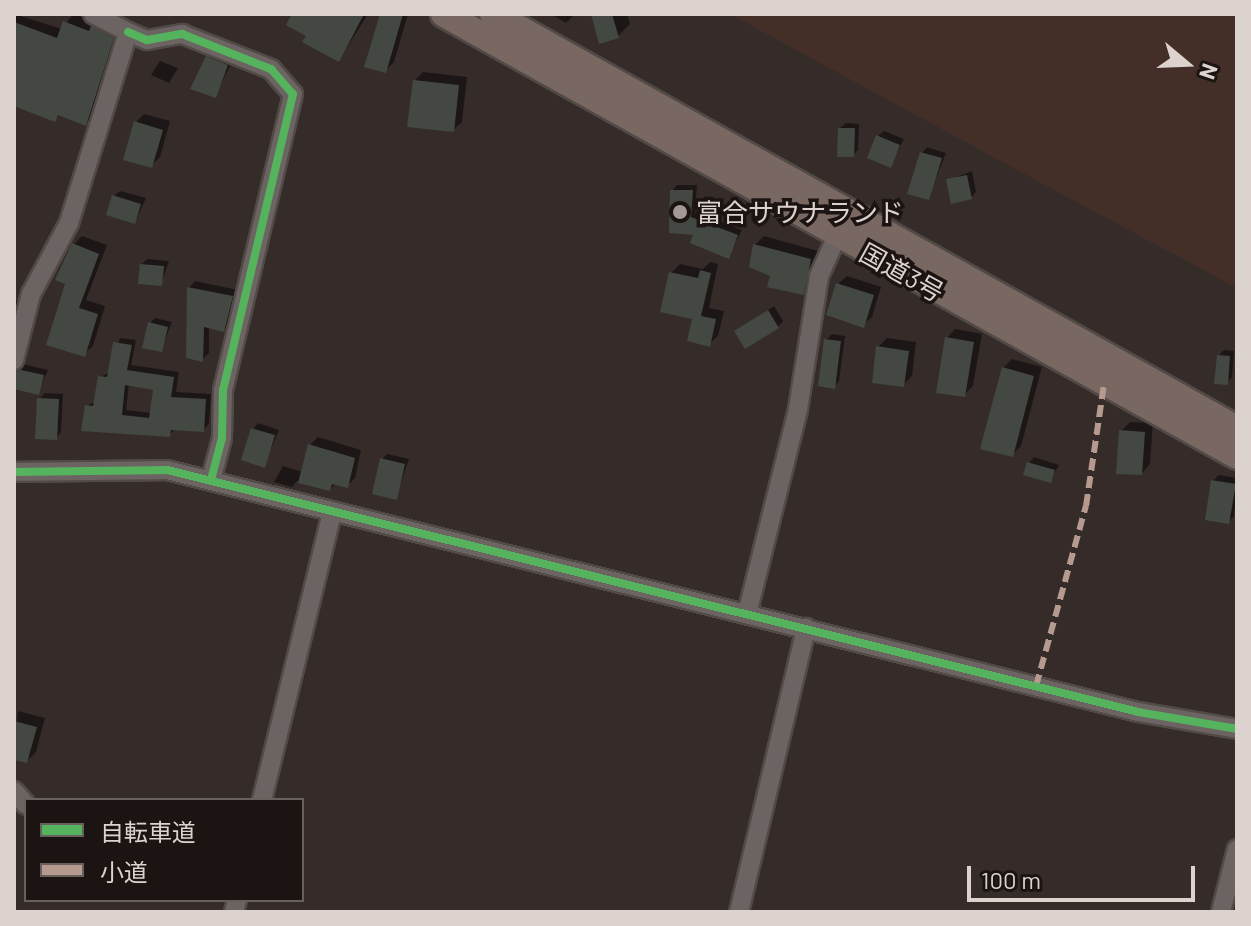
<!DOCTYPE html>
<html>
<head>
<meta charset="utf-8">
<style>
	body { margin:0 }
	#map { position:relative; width:1251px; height:926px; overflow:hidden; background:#352c2a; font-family:Barlow,"Noto Sans JP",sans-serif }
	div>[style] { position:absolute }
	.built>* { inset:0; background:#432f28 }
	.shadow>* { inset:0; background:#0007 }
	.building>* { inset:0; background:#434843 }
	.roads { filter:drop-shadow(2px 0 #524a47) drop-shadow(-2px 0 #524a47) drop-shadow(0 2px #524a47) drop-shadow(0 -2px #524a47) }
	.minor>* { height:18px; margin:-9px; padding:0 9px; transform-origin:9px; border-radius:9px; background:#6b6462 }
	.highway>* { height:26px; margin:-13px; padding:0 13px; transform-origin:13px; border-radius:13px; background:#796861 }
	.quiet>* { height:6px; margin-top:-3px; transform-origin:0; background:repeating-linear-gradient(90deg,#b69a8f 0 12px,transparent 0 18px) }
	.cycleway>* { height:8px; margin:-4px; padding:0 4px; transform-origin:4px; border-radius:4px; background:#56b35d }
	.dots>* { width:22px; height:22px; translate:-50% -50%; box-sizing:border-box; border:4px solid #1b1412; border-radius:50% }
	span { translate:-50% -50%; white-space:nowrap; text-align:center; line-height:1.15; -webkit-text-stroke:7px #1b1412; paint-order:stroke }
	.poi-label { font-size:26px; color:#dcd2ce }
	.left { translate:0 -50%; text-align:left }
	.street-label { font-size:26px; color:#dcd2ce }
	.frame { position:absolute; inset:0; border:16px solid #dcd2ce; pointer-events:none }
	.legend { position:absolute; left:24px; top:798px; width:280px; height:104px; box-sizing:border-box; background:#1b1412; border:2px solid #68605d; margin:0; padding:10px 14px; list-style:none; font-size:24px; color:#dcd2ce }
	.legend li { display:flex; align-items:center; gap:16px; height:40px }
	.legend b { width:40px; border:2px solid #68605d }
	.north { position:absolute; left:1147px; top:24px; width:80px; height:80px; -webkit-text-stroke:6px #1b1412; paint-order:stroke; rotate:109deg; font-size:22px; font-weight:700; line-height:32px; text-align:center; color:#dcd2ce }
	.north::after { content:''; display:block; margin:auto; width:28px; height:36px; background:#dcd2ce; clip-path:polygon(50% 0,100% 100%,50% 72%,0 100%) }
	.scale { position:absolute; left:967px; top:866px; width:228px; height:36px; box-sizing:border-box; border:4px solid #dcd2ce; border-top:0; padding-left:10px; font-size:24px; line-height:28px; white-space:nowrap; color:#dcd2ce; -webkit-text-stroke:6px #1b1412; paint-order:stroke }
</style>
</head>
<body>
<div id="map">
	<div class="built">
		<i style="clip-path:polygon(730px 14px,1237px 14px,1237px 288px,1043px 184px)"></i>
	</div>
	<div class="shadow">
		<i style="clip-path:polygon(14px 14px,62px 29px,73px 14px,121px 30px,94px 115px,86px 123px,60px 114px,55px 119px,14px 104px)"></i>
		<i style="clip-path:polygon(294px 14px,368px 14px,339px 60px,308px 35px)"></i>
		<i style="clip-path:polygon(382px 14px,408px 14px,394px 62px,385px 71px)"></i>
		<i style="clip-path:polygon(551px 14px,575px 14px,566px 23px)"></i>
		<i style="clip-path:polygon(593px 14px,627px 14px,630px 24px,618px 36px)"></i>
		<i style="clip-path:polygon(217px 49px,235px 56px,215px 96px,208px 58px)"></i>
		<i style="clip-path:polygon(160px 61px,178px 68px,169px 83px,151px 75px)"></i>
		<i style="clip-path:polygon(423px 72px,467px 77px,462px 122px,453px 130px,415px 80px)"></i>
		<i style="clip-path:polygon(144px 114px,170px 121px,160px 157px,151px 166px,136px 122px)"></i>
		<i style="clip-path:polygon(846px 123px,859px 124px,858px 150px,853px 155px,840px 128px)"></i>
		<i style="clip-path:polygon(884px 131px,904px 139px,890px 166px,878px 136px)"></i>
		<i style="clip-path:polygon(927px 147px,946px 153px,928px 198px,922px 153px)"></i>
		<i style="clip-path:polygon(972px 171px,976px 192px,971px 198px,948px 180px)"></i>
		<i style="clip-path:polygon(677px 185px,697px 185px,695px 212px,742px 230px,728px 257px,696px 233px,672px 191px)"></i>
		<i style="clip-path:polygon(120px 191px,146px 198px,135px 222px,114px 196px)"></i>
		<i style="clip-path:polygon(82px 236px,107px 245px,86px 300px,105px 306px,93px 346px,84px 354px,67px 283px,73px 245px)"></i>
		<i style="clip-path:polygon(764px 236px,818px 251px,812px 284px,803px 293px,773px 275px,755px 245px)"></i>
		<i style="clip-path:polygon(147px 259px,169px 261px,161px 284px,142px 264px)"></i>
		<i style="clip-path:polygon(710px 262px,718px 264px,709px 308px,724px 311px,718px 336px,709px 344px,671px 273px,680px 264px,703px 269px)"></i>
		<i style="clip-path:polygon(847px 276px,881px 287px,872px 317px,863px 325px,838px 284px)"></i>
		<i style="clip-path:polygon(195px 281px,238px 290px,231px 323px,224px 330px,209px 326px,209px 353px,202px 360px,189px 288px)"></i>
		<i style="clip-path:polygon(14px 300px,20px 302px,14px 322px)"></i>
		<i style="clip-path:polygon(774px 306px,783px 321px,778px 327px,737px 331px)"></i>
		<i style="clip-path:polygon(155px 318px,172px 322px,161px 350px,150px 323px)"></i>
		<i style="clip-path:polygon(955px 329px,982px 334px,973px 386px,964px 395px,947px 338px)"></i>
		<i style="clip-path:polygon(832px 334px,845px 336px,839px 381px,834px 386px,826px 340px)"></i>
		<i style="clip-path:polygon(evenodd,120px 338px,136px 340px,131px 365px,179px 372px,176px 392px,211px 394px,209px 424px,203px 430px,176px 428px,169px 435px,87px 406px,96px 401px,100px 377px,110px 372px,120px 338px,129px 384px,155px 388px,152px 413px,126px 410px,129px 384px)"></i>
		<i style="clip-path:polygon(887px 338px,916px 342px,912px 376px,904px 384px,878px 347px)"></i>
		<i style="clip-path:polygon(1224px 350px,1234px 351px,1232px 377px,1227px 383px,1219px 355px)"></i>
		<i style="clip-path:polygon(1012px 359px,1042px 367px,1021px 446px,1012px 455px,1003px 368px)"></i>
		<i style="clip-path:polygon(14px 362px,48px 370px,38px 392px,14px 387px)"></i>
		<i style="clip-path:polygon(45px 393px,63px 394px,61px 432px,56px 438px,39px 399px)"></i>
		<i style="clip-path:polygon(1130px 422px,1153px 423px,1150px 464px,1142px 473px,1121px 431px)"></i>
		<i style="clip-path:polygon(258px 423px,279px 430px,264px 465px,253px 429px)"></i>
		<i style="clip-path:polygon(318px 437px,361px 450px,355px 478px,347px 486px,336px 483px,330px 489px,297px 481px,292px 487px,274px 482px,283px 466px,303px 472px,310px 445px)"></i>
		<i style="clip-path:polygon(387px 454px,409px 459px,396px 497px,382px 459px)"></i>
		<i style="clip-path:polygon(1034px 457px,1059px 465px,1050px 481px,1029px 463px)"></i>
		<i style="clip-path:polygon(1219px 475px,1237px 478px,1234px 516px,1229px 521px,1213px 481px)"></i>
		<i style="clip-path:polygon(18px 711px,45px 718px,36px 752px,27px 761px,14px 758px)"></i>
	</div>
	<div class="building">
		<i style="clip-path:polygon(292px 14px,364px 14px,339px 62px,302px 42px,306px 36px,286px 25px)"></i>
		<i style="clip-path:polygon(380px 14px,403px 14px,386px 73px,364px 67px)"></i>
		<i style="clip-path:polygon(591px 14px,612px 14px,619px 38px,599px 44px)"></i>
		<i style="clip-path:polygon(63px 21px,89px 31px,91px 26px,114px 38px,86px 126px,58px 115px,55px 122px,14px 106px,14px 22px,57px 38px)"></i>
		<i style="clip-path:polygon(206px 56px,228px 65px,216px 98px,190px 89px)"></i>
		<i style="clip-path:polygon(413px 80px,459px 85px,454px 132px,407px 127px)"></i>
		<i style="clip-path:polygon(134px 121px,163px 130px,152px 168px,123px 160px)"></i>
		<i style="clip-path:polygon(838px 128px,855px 128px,854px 157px,837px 157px)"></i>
		<i style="clip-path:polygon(876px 135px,900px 145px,891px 168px,867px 158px)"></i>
		<i style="clip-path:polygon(920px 152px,942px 158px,929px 200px,907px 194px)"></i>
		<i style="clip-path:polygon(967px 175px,972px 199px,951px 204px,946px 179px)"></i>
		<i style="clip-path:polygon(670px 190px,693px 190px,691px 217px,738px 235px,729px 259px,690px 243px,693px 235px,669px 233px)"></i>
		<i style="clip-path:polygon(112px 195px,141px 204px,135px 224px,106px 215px)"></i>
		<i style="clip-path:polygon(72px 243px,99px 254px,79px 308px,98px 314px,85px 357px,46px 345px,65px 284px,55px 280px)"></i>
		<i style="clip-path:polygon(753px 244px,811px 259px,804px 295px,767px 287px,770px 276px,749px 267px)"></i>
		<i style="clip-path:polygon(140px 264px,164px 266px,162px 286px,138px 284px)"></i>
		<i style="clip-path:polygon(700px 270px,711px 273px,701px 316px,716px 319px,710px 347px,687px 341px,692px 319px,660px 312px,669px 272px,698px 278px)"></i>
		<i style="clip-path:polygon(836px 283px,874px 295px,864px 328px,826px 315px)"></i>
		<i style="clip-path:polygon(187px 287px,233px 296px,224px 332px,204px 327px,203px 362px,186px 358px)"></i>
		<i style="clip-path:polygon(768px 310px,779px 328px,745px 349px,734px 331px)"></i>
		<i style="clip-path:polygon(148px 322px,168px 327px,162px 352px,142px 348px)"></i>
		<i style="clip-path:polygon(945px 337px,974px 342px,965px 397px,936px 393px)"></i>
		<i style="clip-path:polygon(824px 339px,841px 341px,835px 389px,818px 386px)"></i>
		<i style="clip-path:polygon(evenodd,113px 342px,132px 345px,127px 370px,174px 377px,171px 397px,206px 399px,204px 432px,171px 430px,170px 437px,81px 431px,85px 405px,93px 406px,98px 376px,107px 377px,113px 342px,125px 385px,153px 390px,149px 418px,122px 415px,125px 385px)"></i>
		<i style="clip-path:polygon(876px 346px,909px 351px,904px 387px,872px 383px)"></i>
		<i style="clip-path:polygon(1217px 355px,1230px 356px,1228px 385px,1214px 384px)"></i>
		<i style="clip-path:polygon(1002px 367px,1034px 376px,1013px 457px,980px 449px)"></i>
		<i style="clip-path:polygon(21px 370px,44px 375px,39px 395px,14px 389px,14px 372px)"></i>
		<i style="clip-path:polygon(37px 398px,59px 399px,57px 440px,35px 439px)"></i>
		<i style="clip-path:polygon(251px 428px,275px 435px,265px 468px,241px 460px)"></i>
		<i style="clip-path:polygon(1119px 430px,1145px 432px,1142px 475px,1116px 474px)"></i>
		<i style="clip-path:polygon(308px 444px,355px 458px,348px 488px,332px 484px,330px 491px,298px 483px)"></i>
		<i style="clip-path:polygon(380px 458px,405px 464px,397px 500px,372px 494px)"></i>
		<i style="clip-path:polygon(1027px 462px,1055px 470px,1051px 483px,1023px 475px)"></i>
		<i style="clip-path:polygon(1211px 480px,1236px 484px,1229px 524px,1205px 520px)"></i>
		<i style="clip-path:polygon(14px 721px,37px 727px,27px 763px,14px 760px)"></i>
	</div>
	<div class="roads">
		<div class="minor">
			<i style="left:128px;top:32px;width:21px;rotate:23deg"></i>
			<i style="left:147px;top:40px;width:36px;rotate:-10deg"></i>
			<i style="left:182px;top:34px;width:96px;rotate:21.5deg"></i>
			<i style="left:271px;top:69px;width:33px;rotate:49deg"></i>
			<i style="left:293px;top:94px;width:304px;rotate:103.3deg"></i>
			<i style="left:223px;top:390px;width:48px;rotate:91.2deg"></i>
			<i style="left:222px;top:438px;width:43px;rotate:104.7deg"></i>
			<i style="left:14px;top:360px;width:68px;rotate:-75.6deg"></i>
			<i style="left:31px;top:294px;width:81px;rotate:-61.8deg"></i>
			<i style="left:69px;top:223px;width:200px;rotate:-72.8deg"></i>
			<i style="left:128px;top:32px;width:39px;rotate:-153deg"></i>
			<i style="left:14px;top:472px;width:153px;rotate:-0.7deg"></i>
			<i style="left:167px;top:470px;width:1001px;rotate:13.99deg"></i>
			<i style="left:1138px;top:712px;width:100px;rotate:9.7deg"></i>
			<i style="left:747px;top:614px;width:211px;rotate:-76deg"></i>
			<i style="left:798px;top:409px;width:135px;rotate:-81deg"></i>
			<i style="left:819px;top:276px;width:56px;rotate:-65.7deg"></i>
			<i style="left:14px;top:791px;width:18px;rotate:49deg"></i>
			<i style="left:262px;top:800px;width:296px;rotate:-76.3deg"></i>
			<i style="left:234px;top:912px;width:12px;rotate:-76deg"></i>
			<i style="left:739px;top:912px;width:292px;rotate:-76.7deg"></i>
			<i style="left:1221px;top:912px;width:65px;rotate:-75.7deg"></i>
		</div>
		<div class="highway">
			<i style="left:444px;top:14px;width:908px;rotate:29.13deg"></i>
			<i style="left:493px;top:14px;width:852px;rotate:29.15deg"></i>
		</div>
	</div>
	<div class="quiet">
		<i style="left:1036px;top:686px;width:187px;rotate:-74.5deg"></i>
		<i style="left:1086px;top:506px;width:123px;rotate:-81.6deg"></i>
	</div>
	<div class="cycleway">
		<i style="left:128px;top:32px;width:21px;rotate:23deg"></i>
		<i style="left:147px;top:40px;width:36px;rotate:-10deg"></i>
		<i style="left:182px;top:34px;width:96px;rotate:21.5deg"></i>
		<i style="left:271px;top:69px;width:33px;rotate:49deg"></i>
		<i style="left:293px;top:94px;width:304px;rotate:103.3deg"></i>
		<i style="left:223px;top:390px;width:48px;rotate:91.2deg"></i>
		<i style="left:222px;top:438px;width:43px;rotate:104.7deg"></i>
		<i style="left:14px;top:472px;width:153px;rotate:-0.7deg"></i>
		<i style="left:167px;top:470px;width:1001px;rotate:13.99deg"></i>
		<i style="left:1138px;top:712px;width:100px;rotate:9.7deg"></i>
	</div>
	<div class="dots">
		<i style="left:680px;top:212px;background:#a29895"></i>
	</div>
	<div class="poi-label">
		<span class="left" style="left:696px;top:212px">富合サウナランド</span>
	</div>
	<div class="street-label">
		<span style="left:902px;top:272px;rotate:29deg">国道3号</span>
	</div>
	<div class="frame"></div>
	<ul class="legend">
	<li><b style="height:10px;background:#56b35d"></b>自転車道</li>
	<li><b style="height:10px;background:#b69a8f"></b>小道</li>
	</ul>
	<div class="north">N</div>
	<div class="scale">100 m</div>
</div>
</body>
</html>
